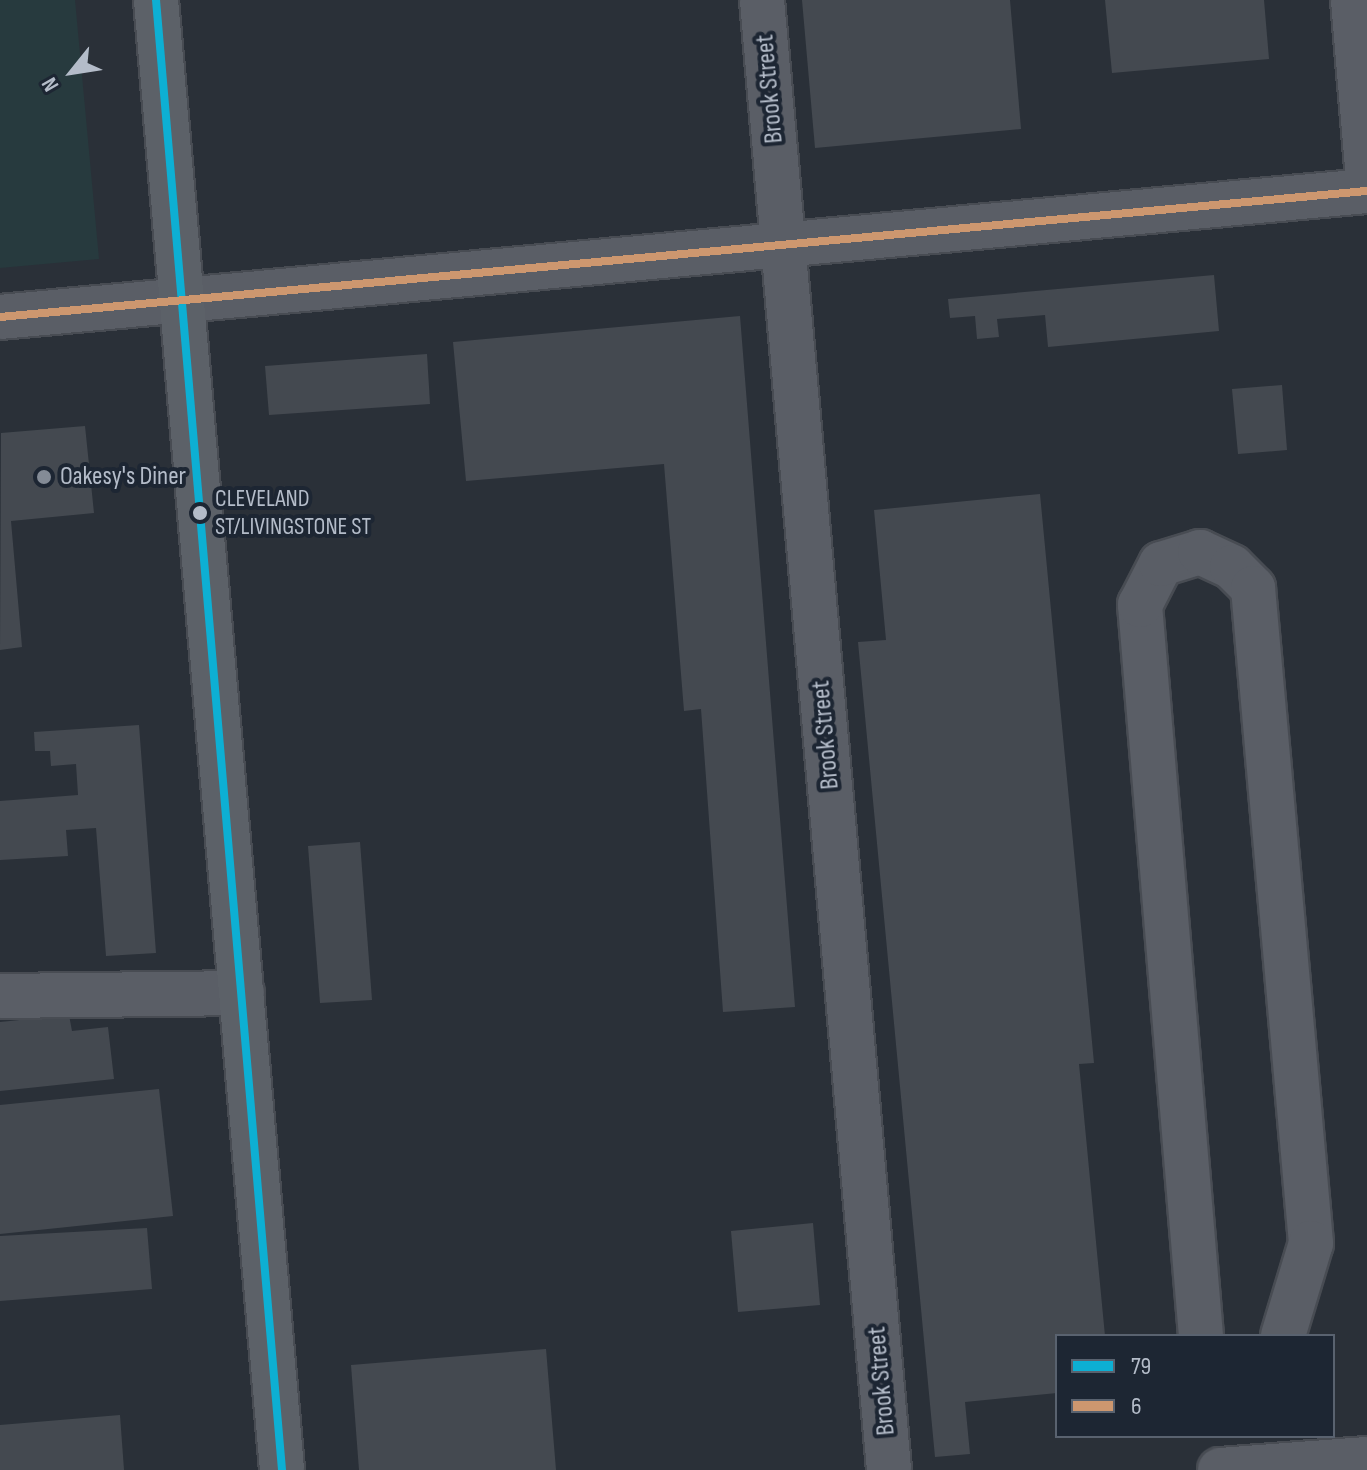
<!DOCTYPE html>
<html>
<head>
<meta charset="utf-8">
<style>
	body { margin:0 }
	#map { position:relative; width:1367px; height:1470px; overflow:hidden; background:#2a3038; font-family:"Sofia Sans Condensed",sans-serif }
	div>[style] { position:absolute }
	.green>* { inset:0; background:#273a3e }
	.building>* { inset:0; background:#444950 }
	.roads { filter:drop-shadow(2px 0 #484c53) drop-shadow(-2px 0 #484c53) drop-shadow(0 2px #484c53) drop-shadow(0 -2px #484c53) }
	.minor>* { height:44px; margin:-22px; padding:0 22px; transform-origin:22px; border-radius:22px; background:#5a5e66 }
	.major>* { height:44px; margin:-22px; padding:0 22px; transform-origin:22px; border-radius:22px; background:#5c6168 }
	.bus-1>* { height:8px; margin:-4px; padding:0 4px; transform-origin:4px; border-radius:4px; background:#0dafd3 }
	.bus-2>* { height:8px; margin:-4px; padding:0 4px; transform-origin:4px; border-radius:4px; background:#cd976f }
	.dots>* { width:22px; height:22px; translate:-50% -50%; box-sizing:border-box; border:4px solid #1d2633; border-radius:50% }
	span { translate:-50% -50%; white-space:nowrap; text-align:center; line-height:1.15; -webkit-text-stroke:8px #1d2633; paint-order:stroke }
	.bus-label { font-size:24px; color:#b4bcc9 }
	.left { translate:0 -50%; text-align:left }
	.street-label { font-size:26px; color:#b4bcc9 }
	.poi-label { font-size:26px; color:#b4bcc9 }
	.legend { position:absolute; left:1055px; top:1334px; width:280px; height:104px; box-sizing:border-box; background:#1d2633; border:2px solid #59626f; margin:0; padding:10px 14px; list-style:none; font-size:24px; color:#b4bcc9 }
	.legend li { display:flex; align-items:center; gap:16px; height:40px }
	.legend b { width:40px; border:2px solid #59626f }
	.north { position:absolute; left:32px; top:32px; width:80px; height:80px; -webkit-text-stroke:6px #1d2633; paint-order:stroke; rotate:240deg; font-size:22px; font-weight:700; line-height:32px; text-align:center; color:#b4bcc9 }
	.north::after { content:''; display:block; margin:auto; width:28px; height:36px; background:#b4bcc9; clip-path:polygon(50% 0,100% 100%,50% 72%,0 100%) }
</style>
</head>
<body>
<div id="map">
	<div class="green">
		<i style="clip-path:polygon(0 0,75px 0,99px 259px,0 268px)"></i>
	</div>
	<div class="building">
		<i style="clip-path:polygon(802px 0,1010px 0,1021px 129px,815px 148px)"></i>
		<i style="clip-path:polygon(1105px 0,1264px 0,1269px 59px,1112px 73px)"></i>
		<i style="clip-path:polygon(1214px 275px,1219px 331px,1048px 347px,1045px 315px,997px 319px,999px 337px,977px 339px,975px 316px,950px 318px,948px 299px)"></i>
		<i style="clip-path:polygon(740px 316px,795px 1007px,723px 1012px,701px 709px,684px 711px,664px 464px,466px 481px,453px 342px)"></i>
		<i style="clip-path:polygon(427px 354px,430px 404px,269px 415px,265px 366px)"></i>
		<i style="clip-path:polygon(1282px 385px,1287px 450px,1238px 454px,1232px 389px)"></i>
		<i style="clip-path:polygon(85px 426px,94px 513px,11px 521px,22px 647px,0 650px,1px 433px)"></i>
		<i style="clip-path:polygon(1040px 494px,1094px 1063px,1079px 1064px,1105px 1336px,1057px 1336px,1057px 1393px,965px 1402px,970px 1454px,935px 1457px,858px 642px,886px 640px,874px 510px)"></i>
		<i style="clip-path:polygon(139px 725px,156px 953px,106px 956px,96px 828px,66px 830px,68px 856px,0 860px,0 801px,78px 795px,76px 764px,51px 766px,50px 751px,35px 751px,34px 732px)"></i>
		<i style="clip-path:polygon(360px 842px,372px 1000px,320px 1003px,308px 846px)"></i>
		<i style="clip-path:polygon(69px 1015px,72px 1031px,108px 1027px,114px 1079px,0 1091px,0 1022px)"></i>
		<i style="clip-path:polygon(159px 1089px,173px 1216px,0 1234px,0 1105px)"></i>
		<i style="clip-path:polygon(813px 1223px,820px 1305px,738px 1312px,731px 1231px)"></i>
		<i style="clip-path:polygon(147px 1228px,152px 1289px,0 1301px,0 1236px)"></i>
		<i style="clip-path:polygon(546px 1349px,556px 1470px,359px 1470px,351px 1365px)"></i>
		<i style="clip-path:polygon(120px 1415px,124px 1470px,0 1470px,0 1425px)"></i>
	</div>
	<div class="roads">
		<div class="minor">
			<i style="left:762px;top:0;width:1475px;rotate:85.06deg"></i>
			<i style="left:1353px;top:0;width:169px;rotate:85.2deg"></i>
			<i style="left:0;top:317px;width:1373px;rotate:-5.27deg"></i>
			<i style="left:0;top:996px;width:242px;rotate:-0.7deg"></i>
			<i style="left:1201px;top:1336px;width:734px;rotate:-94.77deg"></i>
			<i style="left:1140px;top:605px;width:46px;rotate:-62.9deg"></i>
			<i style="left:1161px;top:564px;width:41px;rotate:-17.1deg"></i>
			<i style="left:1200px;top:552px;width:35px;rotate:25deg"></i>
			<i style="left:1232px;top:567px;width:30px;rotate:45deg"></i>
			<i style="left:1253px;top:588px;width:658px;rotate:84.94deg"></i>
			<i style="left:1311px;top:1243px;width:97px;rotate:106.8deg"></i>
			<i style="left:1220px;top:1470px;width:147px;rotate:-4.3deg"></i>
		</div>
		<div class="major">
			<i style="left:156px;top:0;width:1475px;rotate:85.1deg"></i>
		</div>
	</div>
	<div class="bus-1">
		<i style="left:156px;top:0;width:1475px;rotate:85.1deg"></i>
	</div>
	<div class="bus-2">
		<i style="left:0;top:317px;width:1373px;rotate:-5.27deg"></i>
	</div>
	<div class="dots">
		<i style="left:44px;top:477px;background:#848b96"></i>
		<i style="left:200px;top:513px;background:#b4bcc9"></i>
	</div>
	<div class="bus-label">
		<span class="left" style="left:215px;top:513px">CLEVELAND<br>ST/LIVINGSTONE ST</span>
	</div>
	<div class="street-label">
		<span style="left:770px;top:89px;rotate:-95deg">Brook Street</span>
		<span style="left:826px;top:735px;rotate:-95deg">Brook Street</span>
		<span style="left:882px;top:1381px;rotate:-95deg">Brook Street</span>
	</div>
	<div class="poi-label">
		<span class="left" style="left:60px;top:477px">Oakesy's Diner</span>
	</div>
	<ul class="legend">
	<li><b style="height:10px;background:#0dafd3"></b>79</li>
	<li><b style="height:10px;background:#cd976f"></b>6</li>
	</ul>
	<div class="north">N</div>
</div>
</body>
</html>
